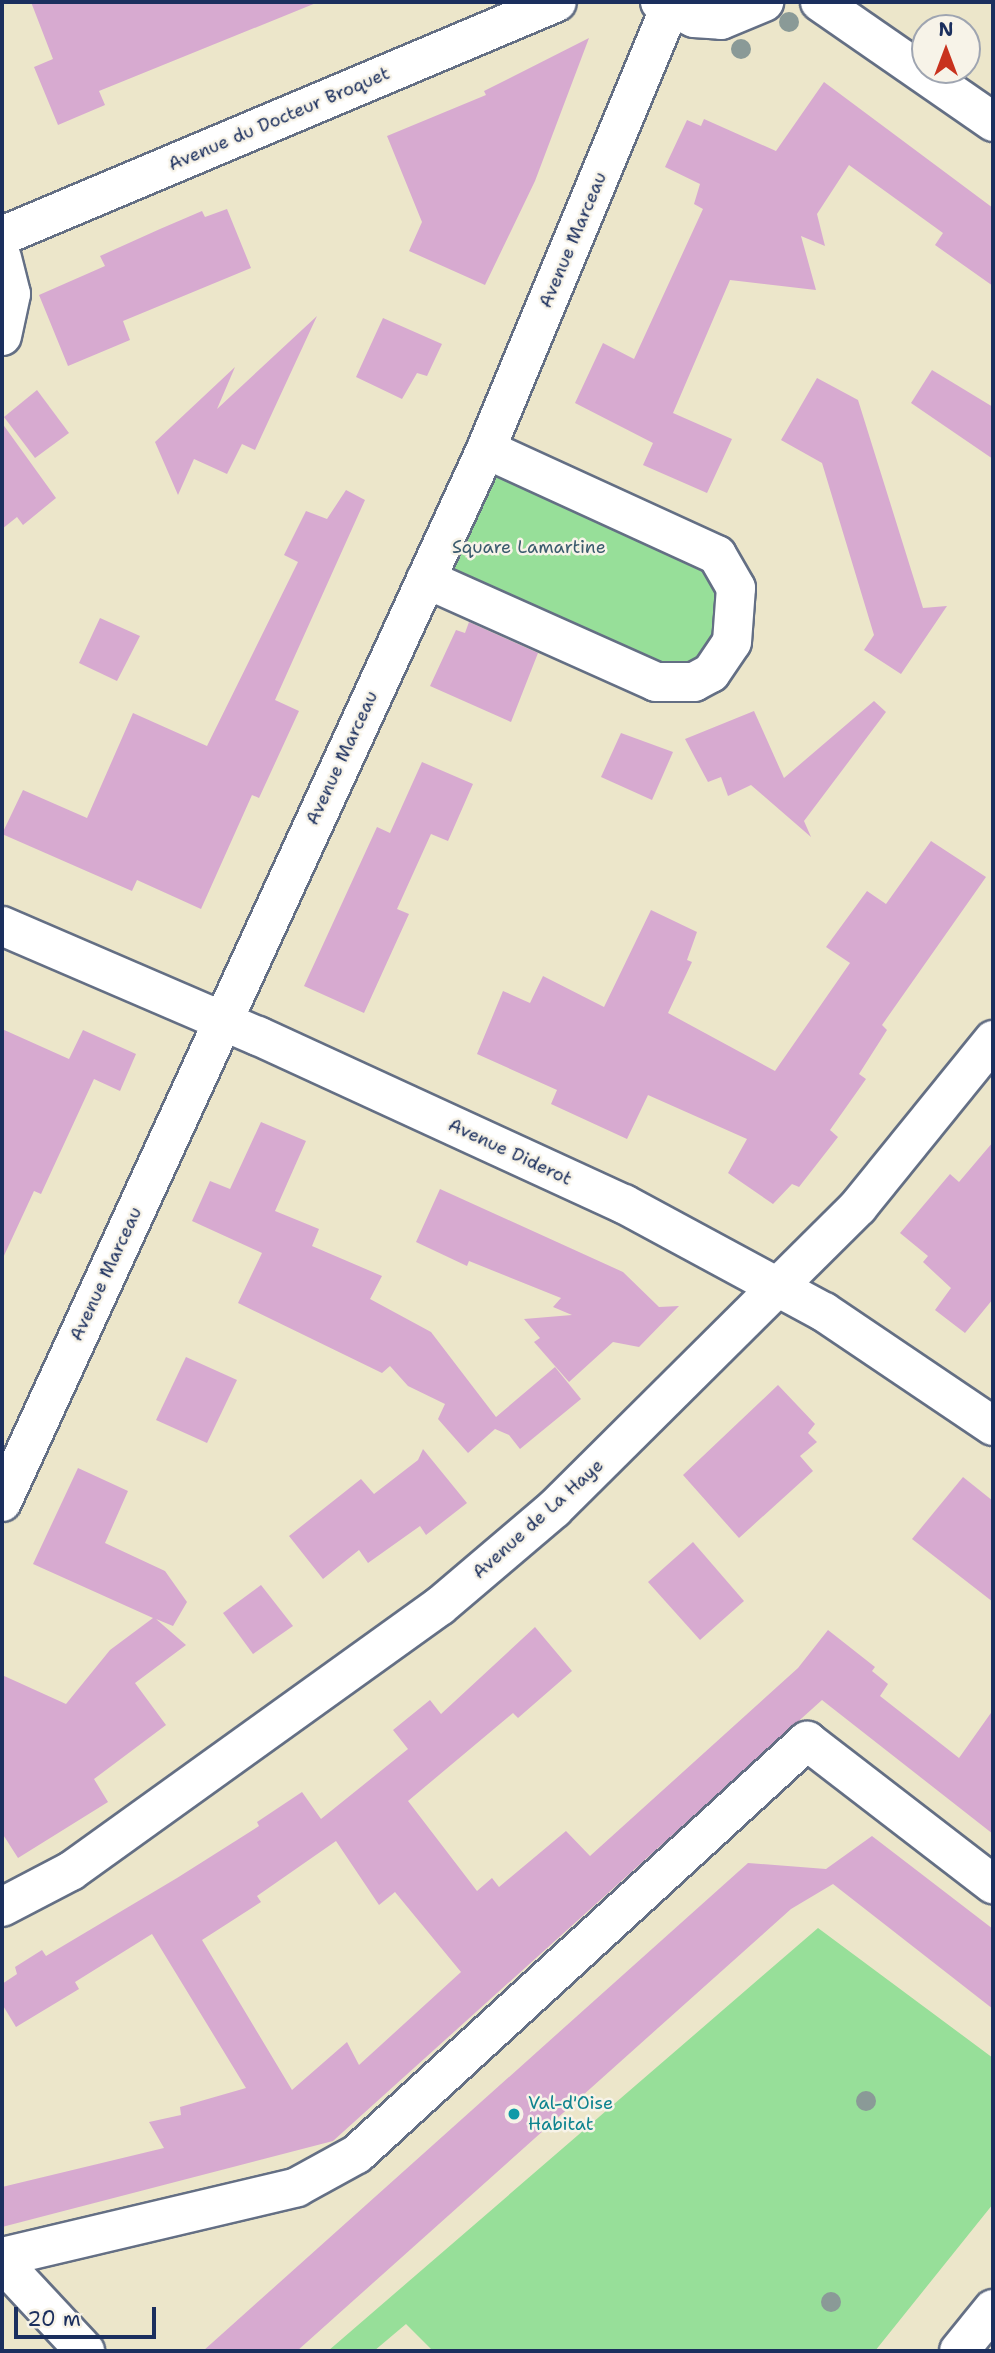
<!DOCTYPE html>
<html>
<head>
<meta charset="utf-8">
<style>
	body { margin:0 }
	#map { position:relative; width:995px; height:2353px; overflow:hidden; background:#ece6ca; font-family:"Shantell Sans",sans-serif }
	div>[style] { position:absolute }
	.green>* { inset:0; background:#97df99 }
	.building>* { inset:0; background:#d7aad0 }
	.roads { filter:drop-shadow(2px 0 #646f84) drop-shadow(-2px 0 #646f84) drop-shadow(0 2px #646f84) drop-shadow(0 -2px #646f84) }
	.minor>* { height:38px; margin:-19px; padding:0 19px; transform-origin:19px; border-radius:19px; background:#fff }
	.trees>* { width:20px; height:20px; margin:-10px; border-radius:50%; background:#8a9a97 }
	.dots>* { width:19px; height:19px; translate:-50% -50%; box-sizing:border-box; border:4px solid #f7f3e8; border-radius:50% }
	span { translate:-50% -50%; white-space:nowrap; text-align:center; line-height:1.15; -webkit-text-stroke:5px #f7f3e8; paint-order:stroke }
	.street-label { font-size:18px; color:#1b2f5e }
	.park-label { font-size:18px; color:#3a5b6d }
	.culture-label { font-size:18px; color:#0d838f }
	.left { translate:0 -50%; text-align:left }
	.frame { position:absolute; inset:0; border:4px solid #1b2f5e; pointer-events:none }
	.north { position:absolute; left:911px; top:14px; width:70px; height:70px; box-sizing:border-box; background:#f7f3e8; border:2px solid #9fa5b1; border-radius:50%; rotate:0deg; font-size:19px; font-weight:700; line-height:28px; text-align:center; color:#1b2f5e }
	.north::after { content:''; display:block; margin:auto; width:24px; height:32px; background:#c8321e; clip-path:polygon(50% 0,100% 100%,50% 72%,0 100%) }
	.scale { position:absolute; left:14px; top:2307px; width:142px; height:32px; box-sizing:border-box; border:4px solid #1b2f5e; border-top:0; padding-left:9px; font-size:21px; line-height:24px; white-space:nowrap; color:#1b2f5e; -webkit-text-stroke:5px #f7f3e8; paint-order:stroke }
</style>
</head>
<body>
<div id="map">
	<div class="green">
		<i style="clip-path:polygon(486px 449px,736px 588px,694px 682px,426px 579px)"></i>
		<i style="clip-path:polygon(818px 1928px,993px 2058px,993px 2204px,875px 2351px,433px 2351px,406px 2324px,374px 2351px,328px 2351px)"></i>
	</div>
	<div class="building">
		<i style="clip-path:polygon(31px 2px,316px 2px,316px 3px,99px 91px,105px 105px,58px 125px,34px 67px,53px 59px)"></i>
		<i style="clip-path:polygon(589px 38px,535px 181px,485px 285px,409px 251px,422px 222px,387px 136px,486px 95px,484px 91px)"></i>
		<i style="clip-path:polygon(824px 82px,993px 208px,993px 286px,935px 245px,943px 233px,849px 165px,817px 214px,825px 246px,801px 236px,816px 290px,730px 280px,673px 413px,732px 439px,707px 493px,643px 465px,653px 443px,575px 403px,603px 343px,634px 359px,703px 209px,694px 204px,700px 184px,665px 167px,687px 120px,701px 126px,704px 119px,776px 151px)"></i>
		<i style="clip-path:polygon(227px 209px,251px 268px,123px 321px,130px 340px,68px 366px,39px 295px,105px 266px,100px 256px,160px 229px,202px 211px,205px 217px)"></i>
		<i style="clip-path:polygon(317px 316px,255px 450px,242px 444px,227px 474px,194px 459px,178px 495px,155px 442px,235px 367px,217px 409px)"></i>
		<i style="clip-path:polygon(383px 318px,442px 344px,427px 376px,417px 373px,402px 399px,356px 377px)"></i>
		<i style="clip-path:polygon(932px 370px,993px 407px,993px 459px,911px 403px)"></i>
		<i style="clip-path:polygon(817px 378px,858px 400px,923px 608px,947px 606px,901px 674px,864px 650px,874px 635px,822px 463px,781px 440px)"></i>
		<i style="clip-path:polygon(37px 390px,69px 433px,35px 458px,4px 417px)"></i>
		<i style="clip-path:polygon(2px 423px,56px 498px,23px 525px,17px 517px,2px 529px)"></i>
		<i style="clip-path:polygon(346px 490px,365px 500px,275px 700px,299px 711px,259px 798px,252px 795px,201px 909px,137px 880px,132px 891px,2px 834px,23px 790px,87px 818px,133px 713px,207px 746px,298px 562px,284px 555px,306px 511px,327px 519px)"></i>
		<i style="clip-path:polygon(100px 618px,140px 636px,117px 681px,79px 663px)"></i>
		<i style="clip-path:polygon(469px 622px,538px 653px,511px 722px,430px 686px,456px 630px,465px 633px)"></i>
		<i style="clip-path:polygon(874px 701px,886px 712px,804px 821px,811px 837px,751px 785px,728px 796px,721px 777px,708px 782px,685px 739px,754px 711px,784px 778px)"></i>
		<i style="clip-path:polygon(621px 733px,673px 752px,652px 800px,601px 777px)"></i>
		<i style="clip-path:polygon(422px 762px,473px 784px,448px 841px,431px 834px,397px 909px,409px 914px,364px 1013px,304px 986px,377px 827px,390px 833px)"></i>
		<i style="clip-path:polygon(931px 841px,986px 877px,882px 1025px,887px 1030px,859px 1074px,866px 1079px,830px 1130px,838px 1137px,799px 1187px,792px 1184px,773px 1204px,728px 1173px,747px 1139px,648px 1095px,627px 1139px,551px 1104px,557px 1090px,477px 1054px,503px 991px,530px 1003px,543px 976px,604px 1007px,651px 910px,697px 932px,687px 960px,692px 962px,668px 1013px,775px 1071px,850px 963px,826px 947px,867px 891px,886px 904px)"></i>
		<i style="clip-path:polygon(2px 1029px,69px 1059px,83px 1030px,136px 1054px,120px 1091px,94px 1079px,41px 1194px,34px 1191px,2px 1260px)"></i>
		<i style="clip-path:polygon(261px 1122px,306px 1141px,275px 1211px,319px 1229px,312px 1246px,382px 1276px,370px 1299px,431px 1332px,496px 1417px,555px 1367px,581px 1399px,520px 1449px,509px 1435px,495px 1429px,468px 1453px,438px 1419px,445px 1404px,408px 1386px,390px 1366px,382px 1373px,238px 1303px,262px 1253px,192px 1221px,210px 1181px,230px 1189px)"></i>
		<i style="clip-path:polygon(993px 1142px,993px 1299px,965px 1333px,935px 1310px,951px 1288px,923px 1262px,928px 1256px,900px 1233px,950px 1174px,959px 1182px)"></i>
		<i style="clip-path:polygon(440px 1189px,623px 1272px,659px 1307px,679px 1306px,639px 1347px,613px 1342px,569px 1382px,534px 1342px,540px 1338px,524px 1319px,572px 1315px,553px 1307px,561px 1298px,469px 1261px,467px 1266px,416px 1242px)"></i>
		<i style="clip-path:polygon(186px 1357px,237px 1380px,207px 1443px,156px 1420px)"></i>
		<i style="clip-path:polygon(778px 1385px,815px 1424px,808px 1433px,817px 1442px,800px 1456px,813px 1471px,739px 1538px,683px 1475px)"></i>
		<i style="clip-path:polygon(423px 1449px,467px 1503px,426px 1535px,420px 1526px,368px 1563px,359px 1550px,323px 1579px,289px 1536px,361px 1479px,374px 1494px,418px 1460px)"></i>
		<i style="clip-path:polygon(78px 1468px,128px 1491px,105px 1543px,165px 1571px,187px 1602px,173px 1626px,156px 1619px,186px 1645px,135px 1683px,166px 1725px,94px 1779px,108px 1802px,18px 1858px,2px 1833px,2px 1675px,66px 1704px,110px 1650px,153px 1618px,33px 1564px)"></i>
		<i style="clip-path:polygon(963px 1477px,993px 1501px,993px 1602px,912px 1539px)"></i>
		<i style="clip-path:polygon(693px 1542px,744px 1601px,700px 1640px,648px 1582px)"></i>
		<i style="clip-path:polygon(261px 1585px,293px 1626px,253px 1654px,223px 1613px)"></i>
		<i style="clip-path:polygon(evenodd,535px 1627px,572px 1671px,518px 1718px,513px 1713px,408px 1801px,477px 1891px,492px 1878px,499px 1887px,566px 1831px,590px 1856px,798px 1668px,828px 1630px,875px 1667px,872px 1671px,888px 1684px,880px 1696px,959px 1758px,993px 1710px,993px 1834px,822px 1700px,333px 2141px,2px 2227px,2px 2187px,164px 2148px,149px 2122px,181px 2115px,180px 2107px,246px 2088px,152px 1934px,75px 1982px,79px 1989px,16px 2027px,2px 2004px,2px 1984px,17px 1974px,15px 1967px,42px 1950px,46px 1956px,177px 1878px,259px 1826px,257px 1822px,302px 1792px,321px 1819px,408px 1749px,393px 1730px,430px 1700px,441px 1714px,535px 1627px,336px 1841px,379px 1905px,395px 1892px,461px 1972px,359px 2065px,347px 2042px,292px 2090px,202px 1940px,261px 1902px,257px 1896px,336px 1841px)"></i>
		<i style="clip-path:polygon(872px 1836px,993px 1929px,993px 2009px,833px 1884px,791px 1909px,297px 2351px,203px 2351px,748px 1863px,826px 1869px)"></i>
	</div>
	<div class="roads">
		<div class="minor">
			<i style="left:660px;top:2px;width:38px;rotate:25deg"></i>
			<i style="left:694px;top:18px;width:27px;rotate:4deg"></i>
			<i style="left:721px;top:20px;width:47px;rotate:-22.7deg"></i>
			<i style="left:820px;top:2px;width:211px;rotate:34.7deg"></i>
			<i style="left:2px;top:236px;width:602px;rotate:-22.86deg"></i>
			<i style="left:2px;top:258px;width:37px;rotate:76deg"></i>
			<i style="left:11px;top:294px;width:43px;rotate:102.1deg"></i>
			<i style="left:426px;top:579px;width:252px;rotate:24.1deg"></i>
			<i style="left:656px;top:682px;width:38px"></i>
			<i style="left:694px;top:682px;width:19px;rotate:-28deg"></i>
			<i style="left:711px;top:673px;width:37px;rotate:-56deg"></i>
			<i style="left:732px;top:642px;width:54px;rotate:-85.8deg"></i>
			<i style="left:736px;top:588px;width:38px;rotate:-120deg"></i>
			<i style="left:717px;top:555px;width:254px;rotate:-155.4deg"></i>
			<i style="left:2px;top:926px;width:279px;rotate:23.3deg"></i>
			<i style="left:258px;top:1036px;width:403px;rotate:24.7deg"></i>
			<i style="left:624px;top:1204px;width:227px;rotate:28.4deg"></i>
			<i style="left:824px;top:1312px;width:204px;rotate:34deg"></i>
			<i style="left:2px;top:1502px;width:1159px;rotate:-65.31deg"></i>
			<i style="left:486px;top:449px;width:477px;rotate:-67.4deg"></i>
			<i style="left:2px;top:1907px;width:78px;rotate:-27.6deg"></i>
			<i style="left:71px;top:1871px;width:454px;rotate:-35.7deg"></i>
			<i style="left:440px;top:1606px;width:150px;rotate:-40.4deg"></i>
			<i style="left:554px;top:1509px;width:429px;rotate:-44.8deg"></i>
			<i style="left:858px;top:1207px;width:215px;rotate:-51deg"></i>
			<i style="left:2px;top:2257px;width:303px;rotate:-13.3deg"></i>
			<i style="left:297px;top:2187px;width:68px;rotate:-28.8deg"></i>
			<i style="left:357px;top:2154px;width:611px;rotate:-42.55deg"></i>
			<i style="left:807px;top:1741px;width:235px;rotate:37.6deg"></i>
			<i style="left:2px;top:2262px;width:122px;rotate:47deg"></i>
			<i style="left:959px;top:2351px;width:54px;rotate:-51deg"></i>
		</div>
	</div>
	<div class="trees">
		<i style="left:789px;top:22px"></i>
		<i style="left:741px;top:49px"></i>
		<i style="left:866px;top:2101px"></i>
		<i style="left:831px;top:2302px"></i>
	</div>
	<div class="dots">
		<i style="left:514px;top:2114px;background:#0f9aa8"></i>
	</div>
	<div class="street-label">
		<span style="left:279px;top:119px;rotate:-23deg">Avenue du Docteur Broquet</span>
		<span style="left:573px;top:240px;rotate:-67deg">Avenue Marceau</span>
		<span style="left:342px;top:758px;rotate:-65deg">Avenue Marceau</span>
		<span style="left:510px;top:1152px;rotate:25deg">Avenue Diderot</span>
		<span style="left:106px;top:1274px;rotate:-65deg">Avenue Marceau</span>
		<span style="left:538px;top:1519px;rotate:-42deg">Avenue de La Haye</span>
	</div>
	<div class="park-label">
		<span style="left:529px;top:547px">Square Lamartine</span>
	</div>
	<div class="culture-label">
		<span class="left" style="left:528px;top:2114px">Val-d'Oise<br>Habitat</span>
	</div>
	<div class="frame"></div>
	<div class="north">N</div>
	<div class="scale">20 m</div>
</div>
</body>
</html>
